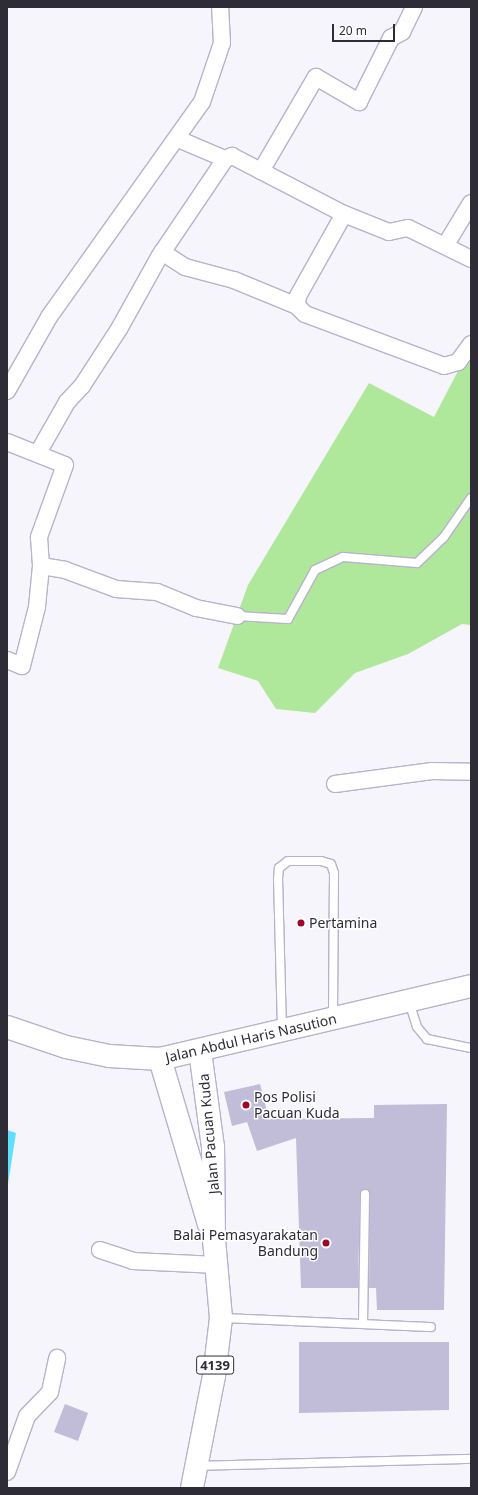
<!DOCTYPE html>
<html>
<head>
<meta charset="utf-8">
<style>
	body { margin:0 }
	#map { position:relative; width:478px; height:1495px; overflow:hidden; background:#f6f5fb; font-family:"Noto Sans",sans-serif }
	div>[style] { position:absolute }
	.green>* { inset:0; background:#afe79b }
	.water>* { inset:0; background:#60e0ff }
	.building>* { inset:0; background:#c1bcd7 }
	.roads { filter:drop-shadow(1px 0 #b7b2cd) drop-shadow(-1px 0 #b7b2cd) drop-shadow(0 1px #b7b2cd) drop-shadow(0 -1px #b7b2cd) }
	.service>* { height:8px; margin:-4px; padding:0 4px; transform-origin:4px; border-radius:4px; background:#fff }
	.minor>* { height:16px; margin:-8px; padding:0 8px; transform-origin:8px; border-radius:8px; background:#fff }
	.primary>* { height:22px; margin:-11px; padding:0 11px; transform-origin:11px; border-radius:11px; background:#fff }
	.trunk>* { height:22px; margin:-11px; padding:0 11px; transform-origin:11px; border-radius:11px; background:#fff }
	.dots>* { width:11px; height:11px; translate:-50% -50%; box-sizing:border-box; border:2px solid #fff; border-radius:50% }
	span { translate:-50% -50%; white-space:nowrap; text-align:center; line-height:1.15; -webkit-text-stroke:3px #fff; paint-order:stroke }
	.shield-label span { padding:1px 3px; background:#fff; border:1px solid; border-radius:3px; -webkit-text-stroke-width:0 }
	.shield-label { font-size:13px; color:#2e2c37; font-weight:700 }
	.poi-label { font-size:14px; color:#2e2c37 }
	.left { translate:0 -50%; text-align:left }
	.right { translate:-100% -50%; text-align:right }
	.street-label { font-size:14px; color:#2e2c37 }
	.frame { position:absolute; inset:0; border:8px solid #2e2c37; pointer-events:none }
	.scale { position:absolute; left:332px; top:24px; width:63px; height:18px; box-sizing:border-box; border:2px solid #2e2c37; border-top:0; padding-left:5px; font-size:12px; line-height:14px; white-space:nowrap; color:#2e2c37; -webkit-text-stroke:3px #fff; paint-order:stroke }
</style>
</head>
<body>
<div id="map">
	<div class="green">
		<i style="clip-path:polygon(471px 346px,471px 625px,462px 624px,408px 654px,355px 673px,315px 713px,276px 709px,258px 681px,218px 668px,248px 585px,369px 383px,434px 417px)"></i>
	</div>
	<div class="water">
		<i style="clip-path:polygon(7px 1130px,16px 1133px,7px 1190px)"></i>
	</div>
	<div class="building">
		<i style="clip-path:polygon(260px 1084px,269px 1119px,374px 1118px,374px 1105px,447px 1104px,444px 1310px,377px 1310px,376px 1288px,369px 1288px,370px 1194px,365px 1189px,360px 1194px,358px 1288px,301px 1288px,296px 1138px,257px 1151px,247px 1122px,232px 1126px,224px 1092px)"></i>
		<i style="clip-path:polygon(299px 1342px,449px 1342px,449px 1410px,299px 1413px)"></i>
		<i style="clip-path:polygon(65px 1404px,88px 1413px,78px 1441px,54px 1432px)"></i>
	</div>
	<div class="roads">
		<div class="service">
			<i style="left:237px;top:616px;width:51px;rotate:3.4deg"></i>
			<i style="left:288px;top:619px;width:56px;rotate:-61.1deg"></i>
			<i style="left:315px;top:570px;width:31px;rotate:-25deg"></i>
			<i style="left:343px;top:557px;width:74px;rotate:4.6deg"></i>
			<i style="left:417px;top:563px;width:37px;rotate:-44deg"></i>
			<i style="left:444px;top:537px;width:47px;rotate:-55.3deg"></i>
			<i style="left:409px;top:1002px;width:26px;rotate:72deg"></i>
			<i style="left:417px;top:1027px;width:16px;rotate:50deg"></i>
			<i style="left:427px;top:1039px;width:45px;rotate:11.6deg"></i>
			<i style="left:282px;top:1030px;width:151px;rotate:-91.5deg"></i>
			<i style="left:278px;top:879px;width:11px;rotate:-85deg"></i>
			<i style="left:279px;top:868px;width:11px;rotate:-38deg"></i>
			<i style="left:288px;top:861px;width:33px"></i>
			<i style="left:321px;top:861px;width:10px;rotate:17deg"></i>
			<i style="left:331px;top:864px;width:9px;rotate:72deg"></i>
			<i style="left:334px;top:873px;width:144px;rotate:90.4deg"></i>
			<i style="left:222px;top:1318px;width:209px;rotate:2.5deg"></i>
			<i style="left:363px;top:1324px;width:130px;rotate:-89.1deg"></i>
			<i style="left:197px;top:1466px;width:274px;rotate:-1.5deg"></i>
		</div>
		<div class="minor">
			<i style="left:178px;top:139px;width:51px;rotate:23.1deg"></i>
			<i style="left:225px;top:159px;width:8px;rotate:-23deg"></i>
			<i style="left:232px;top:156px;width:126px;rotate:27.4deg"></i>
			<i style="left:344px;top:214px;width:48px;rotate:21.8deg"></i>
			<i style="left:389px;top:232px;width:19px;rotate:-12deg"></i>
			<i style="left:408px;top:228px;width:70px;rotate:26.2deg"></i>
			<i style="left:261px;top:171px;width:109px;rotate:-59.7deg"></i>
			<i style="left:316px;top:77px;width:50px;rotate:30.2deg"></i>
			<i style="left:359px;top:102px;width:72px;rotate:-63.4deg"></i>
			<i style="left:391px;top:38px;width:13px;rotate:-29deg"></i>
			<i style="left:402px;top:32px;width:28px;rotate:-64deg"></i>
			<i style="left:344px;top:214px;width:94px;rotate:119.3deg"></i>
			<i style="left:298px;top:296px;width:10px;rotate:96deg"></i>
			<i style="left:297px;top:306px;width:11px;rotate:45deg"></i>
			<i style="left:305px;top:314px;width:148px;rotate:20.5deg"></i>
			<i style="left:444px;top:366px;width:15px;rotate:-16deg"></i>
			<i style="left:458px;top:362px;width:22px;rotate:-54deg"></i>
			<i style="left:445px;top:246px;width:50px;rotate:-58.8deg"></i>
			<i style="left:162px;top:252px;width:27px;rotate:33deg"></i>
			<i style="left:185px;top:267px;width:51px;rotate:14.9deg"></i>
			<i style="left:234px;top:280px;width:68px;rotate:22.4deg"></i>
			<i style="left:7px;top:391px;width:85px;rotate:-60.4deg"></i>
			<i style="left:49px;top:317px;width:264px;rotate:-54.6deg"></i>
			<i style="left:202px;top:102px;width:62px;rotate:-71.3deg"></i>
			<i style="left:222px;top:43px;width:36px;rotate:-93deg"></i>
			<i style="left:7px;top:442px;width:62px;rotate:21.6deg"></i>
			<i style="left:65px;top:465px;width:77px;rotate:109.9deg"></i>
			<i style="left:39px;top:537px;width:29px;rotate:86deg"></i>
			<i style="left:41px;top:566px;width:41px;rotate:95.6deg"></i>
			<i style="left:37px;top:607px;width:61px;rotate:104.3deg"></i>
			<i style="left:22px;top:666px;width:16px;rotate:-158deg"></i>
			<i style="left:38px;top:453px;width:59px;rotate:-60.4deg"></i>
			<i style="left:67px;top:402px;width:22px;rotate:-47deg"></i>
			<i style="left:82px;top:386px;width:68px;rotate:-57deg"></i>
			<i style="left:119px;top:329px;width:82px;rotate:-60.9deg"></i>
			<i style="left:159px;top:257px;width:118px;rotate:-56deg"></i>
			<i style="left:41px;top:566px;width:24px;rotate:9deg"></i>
			<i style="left:65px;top:570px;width:54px;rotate:20.4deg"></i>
			<i style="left:116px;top:589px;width:41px;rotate:4.2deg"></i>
			<i style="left:157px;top:592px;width:42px;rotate:22.3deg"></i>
			<i style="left:196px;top:608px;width:42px;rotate:11deg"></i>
			<i style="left:335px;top:784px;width:98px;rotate:-7.6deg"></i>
			<i style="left:432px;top:771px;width:39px;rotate:1deg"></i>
			<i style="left:100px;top:1250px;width:35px;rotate:18deg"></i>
			<i style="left:133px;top:1261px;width:84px;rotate:2.7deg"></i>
			<i style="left:7px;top:1472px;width:59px;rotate:-70.3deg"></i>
			<i style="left:27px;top:1416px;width:33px;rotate:-46deg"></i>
			<i style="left:50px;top:1392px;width:35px;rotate:-78deg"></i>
		</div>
		<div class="primary">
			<i style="left:160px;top:1059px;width:172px;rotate:73.5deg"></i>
			<i style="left:192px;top:1488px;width:114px;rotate:-78.9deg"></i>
			<i style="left:214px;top:1376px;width:58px;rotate:-83.1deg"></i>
			<i style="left:221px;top:1318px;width:78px;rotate:-95.1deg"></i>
			<i style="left:214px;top:1240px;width:93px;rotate:-90.6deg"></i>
			<i style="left:213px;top:1147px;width:97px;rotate:-97.7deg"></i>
		</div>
		<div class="trunk">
			<i style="left:7px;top:1027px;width:62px;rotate:18.7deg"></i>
			<i style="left:66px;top:1047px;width:44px;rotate:11.8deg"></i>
			<i style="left:109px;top:1056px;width:51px;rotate:3.4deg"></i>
			<i style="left:160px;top:1059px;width:319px;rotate:-13.2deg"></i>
		</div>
	</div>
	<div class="dots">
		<i style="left:301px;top:923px;background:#a20427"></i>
		<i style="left:246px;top:1105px;background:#a20427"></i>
		<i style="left:326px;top:1243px;background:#a20427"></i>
	</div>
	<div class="shield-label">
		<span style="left:215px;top:1365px">4139</span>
	</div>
	<div class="poi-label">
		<span class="left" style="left:309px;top:923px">Pertamina</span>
		<span class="left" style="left:254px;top:1105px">Pos Polisi<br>Pacuan Kuda</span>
		<span class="right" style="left:318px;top:1243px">Balai Pemasyarakatan<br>Bandung</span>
	</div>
	<div class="street-label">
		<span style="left:251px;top:1038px;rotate:-13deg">Jalan Abdul Haris Nasution</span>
		<span style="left:209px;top:1134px;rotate:-95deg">Jalan Pacuan Kuda</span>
	</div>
	<div class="frame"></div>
	<div class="scale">20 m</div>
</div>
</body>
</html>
